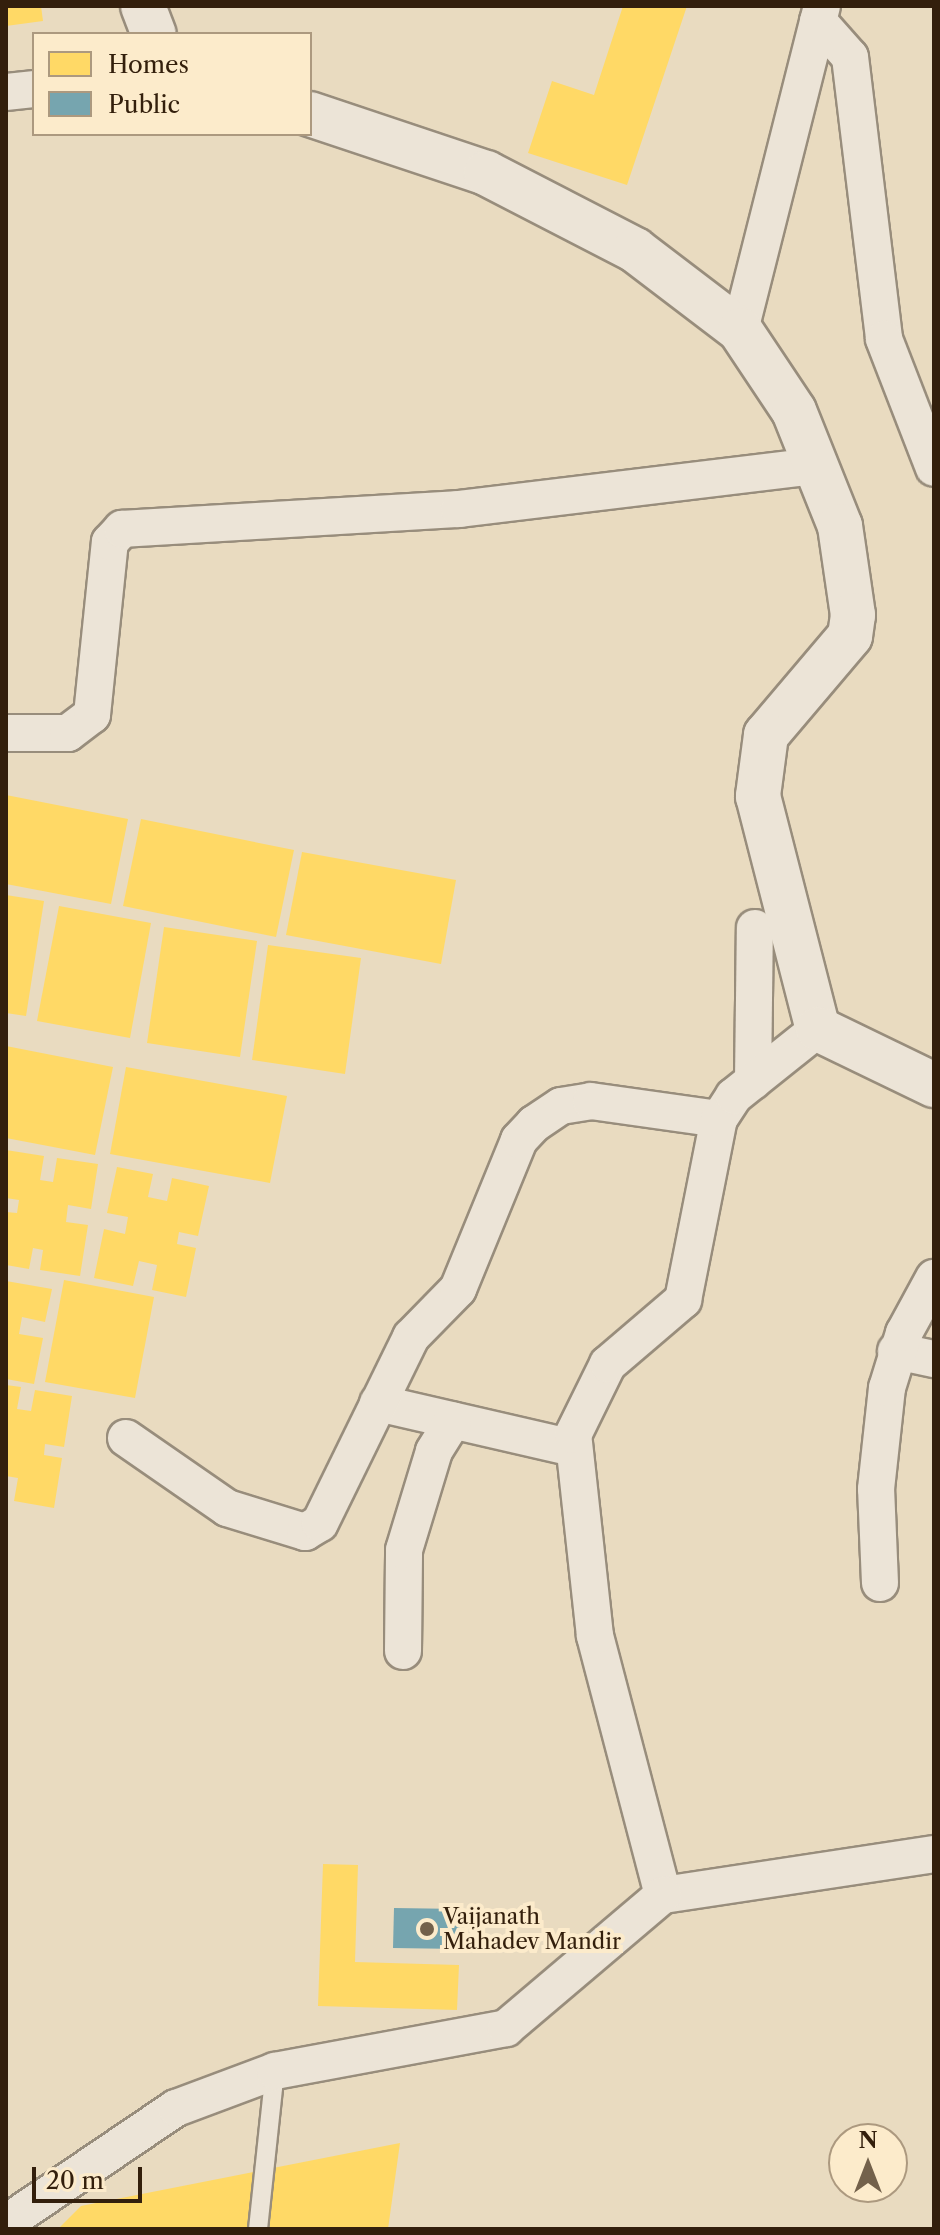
<!DOCTYPE html>
<html>
<head>
<meta charset="utf-8">
<style>
	body { margin:0 }
	#map { position:relative; width:940px; height:2235px; overflow:hidden; background:#e9dbc0; font-family:"Libre Caslon Text",serif }
	div>[style] { position:absolute }
	.homes>* { inset:0; background:#ffd966 }
	.public>* { inset:0; background:#76a5af }
	.roads { filter:drop-shadow(2px 0 #988d7c) drop-shadow(-2px 0 #988d7c) drop-shadow(0 2px #988d7c) drop-shadow(0 -2px #988d7c) }
	.lane>* { height:18px; margin:-9px; padding:0 9px; transform-origin:9px; border-radius:9px; background:#ece4d7 }
	.street>* { height:36px; margin:-18px; padding:0 18px; transform-origin:18px; border-radius:18px; background:#ece4d7 }
	.secondary>* { height:44px; margin:-22px; padding:0 22px; transform-origin:22px; border-radius:22px; background:#ece4d7 }
	.dots>* { width:22px; height:22px; translate:-50% -50%; box-sizing:border-box; border:4px solid #fcebcb; border-radius:50% }
	span { translate:-50% -50%; white-space:nowrap; text-align:center; line-height:1.15; -webkit-text-stroke:8px #fcebcb; paint-order:stroke }
	.poi-label { font-size:22px; color:#331f0c }
	.left { translate:0 -50%; text-align:left }
	.frame { position:absolute; inset:0; border:8px solid #331f0c; pointer-events:none }
	.legend { position:absolute; left:32px; top:32px; width:280px; height:104px; box-sizing:border-box; background:#fcebcb; border:2px solid #ac997f; margin:0; padding:10px 14px; list-style:none; font-size:24px; color:#331f0c }
	.legend li { display:flex; align-items:center; gap:16px; height:40px }
	.legend b { width:40px; border:2px solid #ac997f }
	.north { position:absolute; left:828px; top:2123px; width:80px; height:80px; box-sizing:border-box; background:#fcebcb; border:2px solid #ac997f; border-radius:50%; rotate:0deg; font-size:22px; font-weight:700; line-height:32px; text-align:center; color:#331f0c }
	.north::after { content:''; display:block; margin:auto; width:28px; height:36px; background:#73614b; clip-path:polygon(50% 0,100% 100%,50% 72%,0 100%) }
	.scale { position:absolute; left:32px; top:2167px; width:110px; height:36px; box-sizing:border-box; border:4px solid #331f0c; border-top:0; padding-left:10px; font-size:24px; line-height:28px; white-space:nowrap; color:#331f0c; -webkit-text-stroke:6px #fcebcb; paint-order:stroke }
</style>
</head>
<body>
<div id="map">
	<div class="homes">
		<i style="clip-path:polygon(6px 6px,41px 6px,43px 21px,6px 26px)"></i>
		<i style="clip-path:polygon(623px 6px,687px 6px,627px 185px,528px 153px,552px 81px,594px 95px)"></i>
		<i style="clip-path:polygon(6px 795px,128px 819px,111px 904px,6px 884px)"></i>
		<i style="clip-path:polygon(141px 819px,294px 850px,276px 937px,123px 906px)"></i>
		<i style="clip-path:polygon(302px 852px,456px 880px,441px 964px,286px 935px)"></i>
		<i style="clip-path:polygon(6px 895px,44px 901px,26px 1016px,6px 1013px)"></i>
		<i style="clip-path:polygon(59px 906px,151px 923px,130px 1038px,37px 1021px)"></i>
		<i style="clip-path:polygon(164px 927px,257px 941px,240px 1057px,147px 1043px)"></i>
		<i style="clip-path:polygon(268px 945px,361px 958px,345px 1074px,252px 1060px)"></i>
		<i style="clip-path:polygon(6px 1046px,113px 1067px,95px 1155px,6px 1138px)"></i>
		<i style="clip-path:polygon(126px 1067px,287px 1096px,270px 1183px,110px 1154px)"></i>
		<i style="clip-path:polygon(6px 1150px,44px 1156px,40px 1180px,53px 1182px,57px 1158px,98px 1164px,91px 1209px,68px 1205px,66px 1222px,88px 1225px,80px 1276px,40px 1270px,43px 1250px,33px 1248px,29px 1269px,6px 1265px,6px 1212px,17px 1213px,19px 1200px,6px 1198px)"></i>
		<i style="clip-path:polygon(117px 1167px,153px 1174px,148px 1197px,167px 1201px,172px 1178px,209px 1186px,198px 1236px,179px 1232px,177px 1244px,196px 1248px,186px 1297px,152px 1290px,157px 1265px,139px 1261px,133px 1286px,94px 1278px,104px 1229px,125px 1234px,128px 1217px,107px 1213px)"></i>
		<i style="clip-path:polygon(64px 1280px,154px 1297px,135px 1398px,45px 1382px)"></i>
		<i style="clip-path:polygon(6px 1281px,52px 1289px,45px 1322px,22px 1317px,19px 1334px,43px 1338px,34px 1384px,6px 1379px)"></i>
		<i style="clip-path:polygon(6px 1385px,21px 1387px,17px 1409px,31px 1411px,35px 1390px,72px 1396px,64px 1447px,45px 1444px,44px 1455px,62px 1458px,54px 1508px,14px 1501px,18px 1478px,6px 1476px)"></i>
		<i style="clip-path:polygon(323px 1864px,358px 1865px,355px 1962px,459px 1965px,457px 2010px,318px 2006px)"></i>
		<i style="clip-path:polygon(400px 2143px,388px 2229px,58px 2229px,81px 2206px)"></i>
	</div>
	<div class="public">
		<i style="clip-path:polygon(394px 1908px,461px 1909px,460px 1949px,393px 1948px)"></i>
	</div>
	<div class="roads">
		<div class="lane">
			<i style="left:258px;top:2229px;width:159px;rotate:-83.9deg"></i>
		</div>
		<div class="street">
			<i style="left:818px;top:21px;width:48px;rotate:48.4deg"></i>
			<i style="left:850px;top:57px;width:284px;rotate:83.1deg"></i>
			<i style="left:884px;top:339px;width:138px;rotate:68.8deg"></i>
			<i style="left:6px;top:92px;width:28px;rotate:-6deg"></i>
			<i style="left:740px;top:330px;width:334px;rotate:-75.8deg"></i>
			<i style="left:6px;top:733px;width:62px"></i>
			<i style="left:68px;top:733px;width:30px;rotate:-37deg"></i>
			<i style="left:92px;top:715px;width:174px;rotate:-84.1deg"></i>
			<i style="left:110px;top:542px;width:18px;rotate:-47deg"></i>
			<i style="left:122px;top:529px;width:338px;rotate:-3.4deg"></i>
			<i style="left:459px;top:509px;width:358px;rotate:-6.9deg"></i>
			<i style="left:753px;top:1081px;width:153px;rotate:-89.3deg"></i>
			<i style="left:896px;top:1351px;width:39px;rotate:12deg"></i>
			<i style="left:378px;top:1403px;width:200px;rotate:13deg"></i>
			<i style="left:126px;top:1438px;width:123px;rotate:34.7deg"></i>
			<i style="left:227px;top:1508px;width:82px;rotate:17.1deg"></i>
			<i style="left:305px;top:1532px;width:17px;rotate:-31deg"></i>
			<i style="left:320px;top:1523px;width:207px;rotate:-63.9deg"></i>
			<i style="left:411px;top:1337px;width:67px;rotate:-45.6deg"></i>
			<i style="left:458px;top:1289px;width:161px;rotate:-67.7deg"></i>
			<i style="left:519px;top:1140px;width:22px;rotate:-47deg"></i>
			<i style="left:534px;top:1124px;width:32px;rotate:-34deg"></i>
			<i style="left:561px;top:1106px;width:30px;rotate:-9deg"></i>
			<i style="left:591px;top:1101px;width:129px;rotate:8deg"></i>
			<i style="left:880px;top:1583px;width:94px;rotate:-92.4deg"></i>
			<i style="left:876px;top:1489px;width:102px;rotate:-83.8deg"></i>
			<i style="left:887px;top:1388px;width:58px;rotate:-72.8deg"></i>
			<i style="left:904px;top:1333px;width:63px;rotate:-61.4deg"></i>
			<i style="left:403px;top:1651px;width:101px;rotate:-89.4deg"></i>
			<i style="left:404px;top:1550px;width:103px;rotate:-73.1deg"></i>
			<i style="left:434px;top:1451px;width:36px;rotate:-58deg"></i>
			<i style="left:663px;top:1895px;width:268px;rotate:-104.7deg"></i>
			<i style="left:595px;top:1636px;width:202px;rotate:-96.2deg"></i>
			<i style="left:573px;top:1435px;width:79px;rotate:-63.8deg"></i>
			<i style="left:608px;top:1364px;width:99px;rotate:-40.5deg"></i>
			<i style="left:683px;top:1300px;width:185px;rotate:-78.8deg"></i>
			<i style="left:719px;top:1119px;width:27px;rotate:-57deg"></i>
			<i style="left:734px;top:1096px;width:107px;rotate:-38.6deg"></i>
			<i style="left:663px;top:1895px;width:274px;rotate:-8.6deg"></i>
			<i style="left:6px;top:2223px;width:205px;rotate:-34.1deg"></i>
			<i style="left:176px;top:2108px;width:106px;rotate:-20.5deg"></i>
			<i style="left:275px;top:2071px;width:235px;rotate:-10.5deg"></i>
			<i style="left:506px;top:2028px;width:206px;rotate:-40.3deg"></i>
		</div>
		<div class="secondary">
			<i style="left:143px;top:6px;width:30px;rotate:69deg"></i>
			<i style="left:310px;top:114px;width:186px;rotate:18.5deg"></i>
			<i style="left:486px;top:173px;width:168px;rotate:27.3deg"></i>
			<i style="left:635px;top:250px;width:132px;rotate:37.3deg"></i>
			<i style="left:740px;top:330px;width:97px;rotate:56.3deg"></i>
			<i style="left:794px;top:411px;width:124px;rotate:68.2deg"></i>
			<i style="left:840px;top:526px;width:90px;rotate:81.7deg"></i>
			<i style="left:853px;top:615px;width:21px;rotate:98deg"></i>
			<i style="left:850px;top:636px;width:130px;rotate:130.3deg"></i>
			<i style="left:766px;top:735px;width:62px;rotate:97.5deg"></i>
			<i style="left:758px;top:796px;width:241px;rotate:75.6deg"></i>
			<i style="left:818px;top:1029px;width:129px;rotate:25.8deg"></i>
		</div>
	</div>
	<div class="dots">
		<i style="left:427px;top:1929px;background:#73614b"></i>
	</div>
	<div class="poi-label">
		<span class="left" style="left:443px;top:1929px">Vaijanath<br>Mahadev Mandir</span>
	</div>
	<div class="frame"></div>
	<ul class="legend">
	<li><b style="height:22px;background:#ffd966"></b>Homes</li>
	<li><b style="height:22px;background:#76a5af"></b>Public</li>
	</ul>
	<div class="north">N</div>
	<div class="scale">20 m</div>
</div>
</body>
</html>
